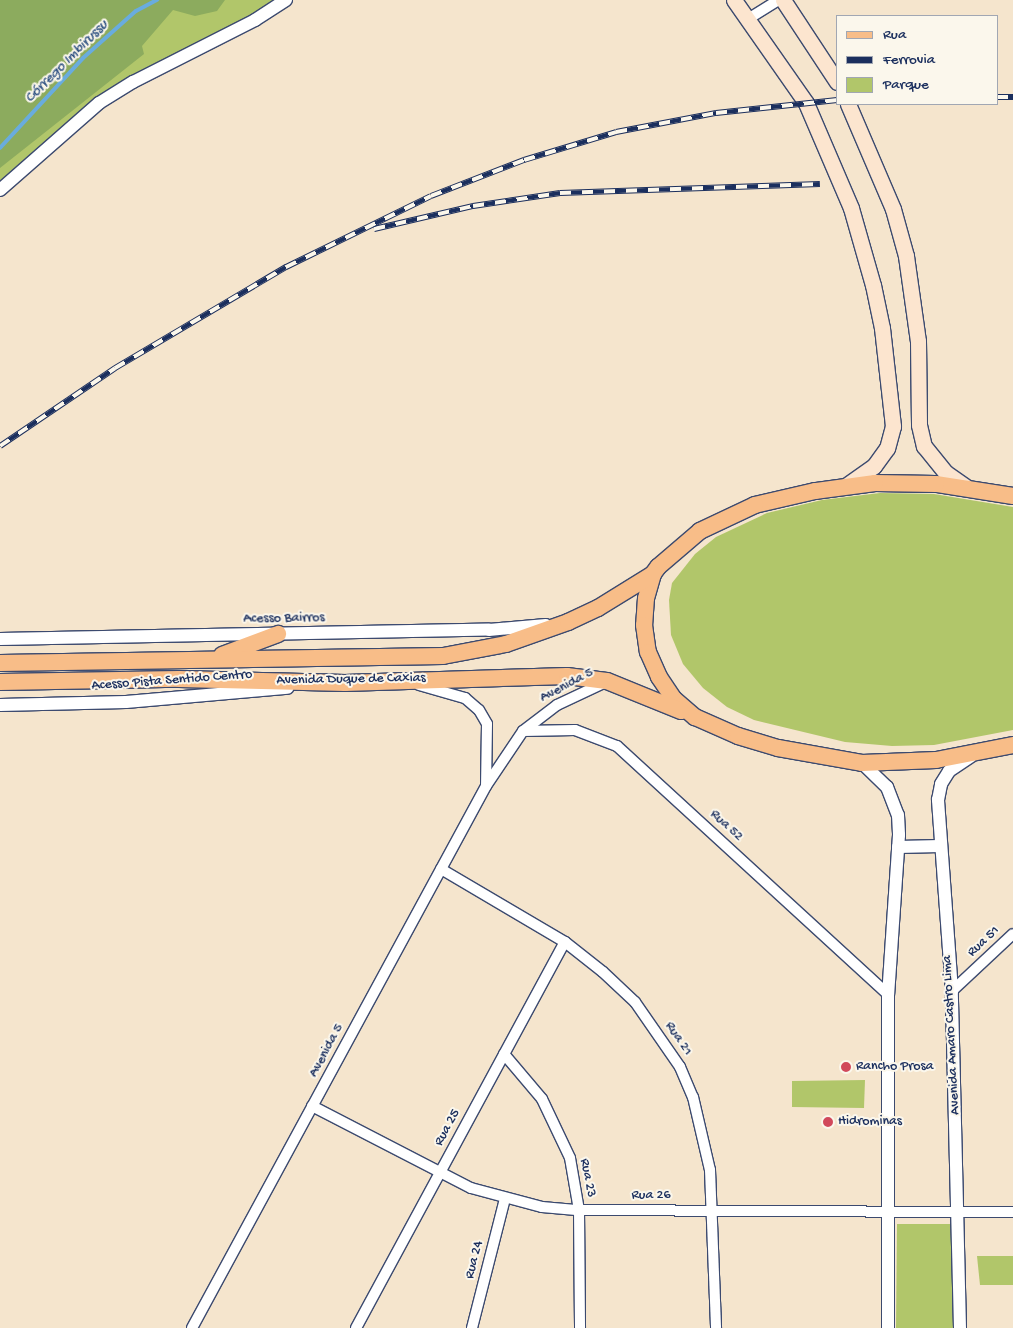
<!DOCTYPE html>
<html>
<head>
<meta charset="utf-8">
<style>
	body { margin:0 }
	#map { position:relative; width:1013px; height:1328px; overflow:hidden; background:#f5e5cd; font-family:"Gochi Hand",sans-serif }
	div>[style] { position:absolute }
	.green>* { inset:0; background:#b1c66a }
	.forest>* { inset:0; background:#8cab5e }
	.stream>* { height:4px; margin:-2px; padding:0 2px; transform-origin:2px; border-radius:2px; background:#69acde }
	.roads { filter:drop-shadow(1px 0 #3c4a6f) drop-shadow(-1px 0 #3c4a6f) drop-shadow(0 1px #3c4a6f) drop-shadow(0 -1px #3c4a6f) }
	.minor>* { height:10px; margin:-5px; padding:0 5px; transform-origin:5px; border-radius:5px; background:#fff }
	.tertiary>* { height:12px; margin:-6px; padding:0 6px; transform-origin:6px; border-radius:6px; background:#fff }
	.secondary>* { height:15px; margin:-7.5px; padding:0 7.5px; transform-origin:7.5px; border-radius:7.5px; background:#fce5cf }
	.primary>* { height:16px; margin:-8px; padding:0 8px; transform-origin:8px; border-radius:8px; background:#f8bd88 }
	.rail>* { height:5.5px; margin-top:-2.75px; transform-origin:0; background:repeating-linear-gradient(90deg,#fbf7ec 0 11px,#1b2f5e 0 22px); box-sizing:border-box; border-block:1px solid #1b2f5e }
	.dots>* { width:14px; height:14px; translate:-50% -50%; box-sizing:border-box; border:2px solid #fbf7ec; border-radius:50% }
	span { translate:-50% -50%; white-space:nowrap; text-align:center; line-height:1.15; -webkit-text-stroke:4px #fbf7ec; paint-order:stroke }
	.street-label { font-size:14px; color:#1b2f5e }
	.poi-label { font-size:14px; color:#1b2f5e }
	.left { translate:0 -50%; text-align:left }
	.water-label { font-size:15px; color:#325484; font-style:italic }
	.legend { position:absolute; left:836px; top:15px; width:162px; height:90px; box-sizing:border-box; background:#fbf7ec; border:1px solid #a1a7b3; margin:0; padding:6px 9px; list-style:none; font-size:15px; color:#1b2f5e }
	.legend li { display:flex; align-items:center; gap:10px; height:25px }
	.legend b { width:25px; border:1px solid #a1a7b3 }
</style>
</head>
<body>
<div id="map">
	<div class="green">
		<i style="clip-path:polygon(0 0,291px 0,95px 109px,0 192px)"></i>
		<i style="clip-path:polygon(880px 493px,934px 494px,1013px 507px,1013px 730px,934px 745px,892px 746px,845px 742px,754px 720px,727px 707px,703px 688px,683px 664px,671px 635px,669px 600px,672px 583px,695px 554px,716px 537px,767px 513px,822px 500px)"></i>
		<i style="clip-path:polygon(865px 1080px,864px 1108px,792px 1107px,792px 1081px)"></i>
		<i style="clip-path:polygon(897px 1224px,954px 1224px,956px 1328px,896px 1328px)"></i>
		<i style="clip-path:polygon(977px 1256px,1013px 1256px,1013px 1285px,980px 1285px)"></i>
	</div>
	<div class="forest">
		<i style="clip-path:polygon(0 0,225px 0,217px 11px,195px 16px,173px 10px,142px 46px,144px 54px,0 168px)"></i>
	</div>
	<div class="stream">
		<i style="left:0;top:148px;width:122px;rotate:-47.3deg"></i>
		<i style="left:83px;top:58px;width:71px;rotate:-41.6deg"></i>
		<i style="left:136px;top:11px;width:24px;rotate:-28deg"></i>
	</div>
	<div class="roads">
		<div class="minor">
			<i style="left:748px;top:19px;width:36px;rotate:-32deg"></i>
			<i style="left:419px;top:685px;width:48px;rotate:15.8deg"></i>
			<i style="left:465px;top:698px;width:18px;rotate:41deg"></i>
			<i style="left:479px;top:710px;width:16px;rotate:60deg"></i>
			<i style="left:487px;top:724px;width:61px;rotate:90.9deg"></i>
			<i style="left:523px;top:731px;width:52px;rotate:-1.1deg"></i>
			<i style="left:575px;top:730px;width:45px;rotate:20.9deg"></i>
			<i style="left:617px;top:746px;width:367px;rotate:42.5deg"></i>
			<i style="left:441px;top:869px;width:144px;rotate:30.5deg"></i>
			<i style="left:565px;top:942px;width:48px;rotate:38.3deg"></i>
			<i style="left:603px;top:972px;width:44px;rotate:43.2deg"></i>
			<i style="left:635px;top:1002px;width:79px;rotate:55.3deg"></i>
			<i style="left:680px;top:1067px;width:33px;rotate:67deg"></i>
			<i style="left:693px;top:1097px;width:75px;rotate:76.9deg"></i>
			<i style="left:710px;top:1170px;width:158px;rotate:87.8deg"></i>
			<i style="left:952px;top:991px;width:83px;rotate:-43.1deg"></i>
			<i style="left:504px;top:1054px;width:59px;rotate:49.8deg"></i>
			<i style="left:542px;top:1099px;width:65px;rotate:64.6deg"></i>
			<i style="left:570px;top:1158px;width:53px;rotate:80.2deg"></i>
			<i style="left:579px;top:1210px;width:118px;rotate:89.5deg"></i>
			<i style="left:312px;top:1106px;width:179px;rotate:27.3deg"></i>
			<i style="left:471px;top:1188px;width:73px;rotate:15deg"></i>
			<i style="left:542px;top:1207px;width:37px;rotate:5deg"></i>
			<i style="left:579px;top:1210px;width:434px;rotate:0.3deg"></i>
			<i style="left:192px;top:1328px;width:617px;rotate:-61.52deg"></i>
			<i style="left:486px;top:786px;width:66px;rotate:-56.1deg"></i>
			<i style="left:523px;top:731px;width:43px;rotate:-37.4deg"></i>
			<i style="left:557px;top:705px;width:54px;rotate:-25.1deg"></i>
			<i style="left:356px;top:1328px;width:439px;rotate:-61.6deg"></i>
			<i style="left:472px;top:1328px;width:133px;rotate:-75.7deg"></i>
		</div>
		<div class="tertiary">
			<i style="left:0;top:190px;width:132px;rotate:-41.3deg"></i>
			<i style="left:99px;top:103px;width:40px;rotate:-32deg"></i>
			<i style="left:133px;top:82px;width:137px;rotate:-26.9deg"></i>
			<i style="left:255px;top:20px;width:37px;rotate:-33deg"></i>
			<i style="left:0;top:639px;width:489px;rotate:-1.1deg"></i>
			<i style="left:489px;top:630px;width:57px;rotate:-5deg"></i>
			<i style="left:0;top:705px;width:126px;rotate:-1.4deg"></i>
			<i style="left:126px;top:702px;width:162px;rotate:-5deg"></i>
			<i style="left:862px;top:763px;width:35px;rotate:44deg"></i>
			<i style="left:887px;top:787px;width:30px;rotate:69deg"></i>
			<i style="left:898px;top:815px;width:20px;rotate:87deg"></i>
			<i style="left:899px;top:835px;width:160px;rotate:93.9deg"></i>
			<i style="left:888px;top:995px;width:333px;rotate:90deg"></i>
			<i style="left:898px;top:847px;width:42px;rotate:-1.4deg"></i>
			<i style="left:960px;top:1328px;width:337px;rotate:-91.4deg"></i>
			<i style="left:952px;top:991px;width:192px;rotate:-94.2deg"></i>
			<i style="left:938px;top:800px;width:16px;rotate:-79deg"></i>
			<i style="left:941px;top:784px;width:15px;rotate:-58deg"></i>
			<i style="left:949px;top:771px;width:27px;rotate:-34deg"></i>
		</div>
		<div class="secondary">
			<i style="left:734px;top:0;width:126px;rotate:55deg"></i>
			<i style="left:806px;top:103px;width:114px;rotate:66.8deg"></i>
			<i style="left:851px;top:208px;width:80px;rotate:74.1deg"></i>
			<i style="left:873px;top:285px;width:44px;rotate:78.2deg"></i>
			<i style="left:882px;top:328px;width:99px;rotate:83.6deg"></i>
			<i style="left:893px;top:426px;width:23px;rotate:105deg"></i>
			<i style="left:887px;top:448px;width:22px;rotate:126deg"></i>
			<i style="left:874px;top:466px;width:35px;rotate:145deg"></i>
			<i style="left:783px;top:0;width:98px;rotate:56.6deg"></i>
			<i style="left:848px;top:104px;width:114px;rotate:66.8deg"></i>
			<i style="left:893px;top:209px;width:49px;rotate:74.5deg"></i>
			<i style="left:906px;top:256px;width:86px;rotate:82deg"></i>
			<i style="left:918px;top:341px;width:84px;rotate:89.3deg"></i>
			<i style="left:919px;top:425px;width:22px;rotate:77deg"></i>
			<i style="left:924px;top:446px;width:35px;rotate:51deg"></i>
			<i style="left:946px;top:473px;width:24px;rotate:35deg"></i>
		</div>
		<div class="primary">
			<i style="left:1013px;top:496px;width:78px;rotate:-171.1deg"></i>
			<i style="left:936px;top:484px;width:61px;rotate:-179.1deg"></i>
			<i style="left:875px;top:483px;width:61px;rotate:172.4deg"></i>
			<i style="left:815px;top:491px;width:62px;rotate:166.9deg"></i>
			<i style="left:755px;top:505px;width:61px;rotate:154.7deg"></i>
			<i style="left:700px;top:531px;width:55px;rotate:139.4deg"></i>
			<i style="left:658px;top:567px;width:9px;rotate:126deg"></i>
			<i style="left:653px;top:574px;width:25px;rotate:106deg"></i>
			<i style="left:646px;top:598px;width:27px;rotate:94deg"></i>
			<i style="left:644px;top:625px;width:27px;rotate:82deg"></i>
			<i style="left:648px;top:652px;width:27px;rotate:66deg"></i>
			<i style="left:659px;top:677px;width:27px;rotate:56deg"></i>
			<i style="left:674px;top:699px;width:28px;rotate:41deg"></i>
			<i style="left:695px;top:717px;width:47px;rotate:23.8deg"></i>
			<i style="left:738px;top:736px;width:42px;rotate:16.7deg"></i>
			<i style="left:778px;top:748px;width:85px;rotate:10.1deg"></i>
			<i style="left:862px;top:763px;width:74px;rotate:-2.3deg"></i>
			<i style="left:936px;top:760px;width:78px;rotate:-11deg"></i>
			<i style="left:222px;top:655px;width:60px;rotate:-20.6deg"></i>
			<i style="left:0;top:663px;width:443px;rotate:-0.9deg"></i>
			<i style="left:443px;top:656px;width:64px;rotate:-10.8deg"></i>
			<i style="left:506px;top:644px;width:66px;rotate:-19.5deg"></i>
			<i style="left:568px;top:622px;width:33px;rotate:-25deg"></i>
			<i style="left:598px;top:608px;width:65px;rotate:-31.7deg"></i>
			<i style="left:0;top:682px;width:179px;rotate:-1deg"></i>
			<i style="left:179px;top:679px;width:166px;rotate:1.4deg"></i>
			<i style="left:345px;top:683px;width:222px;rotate:-1.8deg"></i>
			<i style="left:567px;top:676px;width:40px;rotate:7.1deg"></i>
			<i style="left:607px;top:681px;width:80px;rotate:22.1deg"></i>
		</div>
	</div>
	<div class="rail">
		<i style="left:997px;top:97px;width:16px"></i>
		<i style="left:374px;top:229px;width:102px;rotate:-13.1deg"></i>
		<i style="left:473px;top:206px;width:88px;rotate:-8.5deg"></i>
		<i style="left:560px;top:193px;width:260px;rotate:-2deg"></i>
		<i style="left:0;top:446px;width:139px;rotate:-34.1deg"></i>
		<i style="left:115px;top:368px;width:199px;rotate:-30.6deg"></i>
		<i style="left:286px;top:267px;width:161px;rotate:-26.1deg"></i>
		<i style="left:431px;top:196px;width:100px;rotate:-21.2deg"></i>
		<i style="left:524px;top:160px;width:96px;rotate:-16.9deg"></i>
		<i style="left:616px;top:132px;width:102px;rotate:-10.8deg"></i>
		<i style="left:716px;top:113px;width:122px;rotate:-6.1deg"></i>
	</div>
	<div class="dots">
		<i style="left:846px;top:1067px;background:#d1495b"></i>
		<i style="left:828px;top:1122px;background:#d1495b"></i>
	</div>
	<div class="street-label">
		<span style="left:284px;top:619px;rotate:-1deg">Acesso Bairros</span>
		<span style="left:351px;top:680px;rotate:-1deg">Avenida Duque de Caxias</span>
		<span style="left:172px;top:681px;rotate:-4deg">Acesso Pista Sentido Centro</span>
		<span style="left:567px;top:686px;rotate:-28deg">Avenida 5</span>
		<span style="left:726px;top:826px;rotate:43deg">Rua 52</span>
		<span style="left:984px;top:942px;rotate:-43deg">Rua 51</span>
		<span style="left:952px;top:1035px;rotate:-93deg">Avenida Amaro Castro Lima</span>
		<span style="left:678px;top:1039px;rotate:56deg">Rua 21</span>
		<span style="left:327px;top:1051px;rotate:-62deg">Avenida 5</span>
		<span style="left:448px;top:1128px;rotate:-62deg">Rua 25</span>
		<span style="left:587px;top:1178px;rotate:79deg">Rua 23</span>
		<span style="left:651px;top:1196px">Rua 26</span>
		<span style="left:475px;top:1260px;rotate:-76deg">Rua 24</span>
	</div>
	<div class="poi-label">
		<span class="left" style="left:856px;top:1067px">Rancho Prosa</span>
		<span class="left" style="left:838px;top:1122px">Hidrominas</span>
	</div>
	<div class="water-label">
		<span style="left:67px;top:62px;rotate:-45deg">Córrego Imbirussu</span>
	</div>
	<ul class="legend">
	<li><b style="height:6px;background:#f8bd88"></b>Rua</li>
	<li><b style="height:6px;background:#1b2f5e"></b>Ferrovia</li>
	<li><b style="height:14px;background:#b1c66a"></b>Parque</li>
	</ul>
</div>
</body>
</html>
